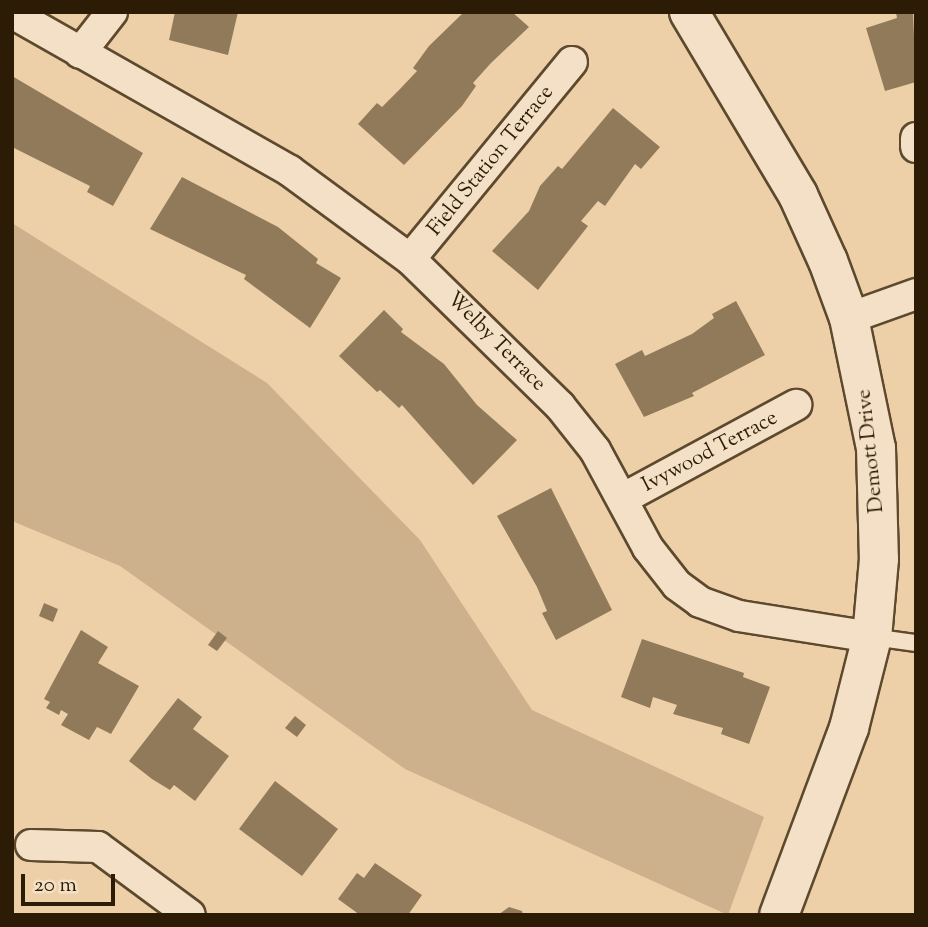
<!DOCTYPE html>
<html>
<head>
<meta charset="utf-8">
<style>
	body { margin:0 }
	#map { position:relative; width:928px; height:927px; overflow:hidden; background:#eed0a8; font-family:"Sorts Mill Goudy",serif }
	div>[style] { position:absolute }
	.green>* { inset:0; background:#cdb18c }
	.building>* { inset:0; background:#917a5a }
	.roads { filter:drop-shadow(2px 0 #5d492e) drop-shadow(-2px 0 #5d492e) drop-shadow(0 2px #5d492e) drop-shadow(0 -2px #5d492e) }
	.service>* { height:16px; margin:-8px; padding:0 8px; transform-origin:8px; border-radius:8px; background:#f4e0c6 }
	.minor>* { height:30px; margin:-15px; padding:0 15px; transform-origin:15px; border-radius:15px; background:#f4e0c6 }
	.tertiary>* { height:38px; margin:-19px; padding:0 19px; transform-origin:19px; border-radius:19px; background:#f4e0c6 }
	span { translate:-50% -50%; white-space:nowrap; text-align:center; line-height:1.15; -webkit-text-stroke:5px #f4e0c6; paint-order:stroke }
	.street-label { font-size:21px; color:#2d1c05 }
	.frame { position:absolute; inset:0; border:14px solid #2d1c05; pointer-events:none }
	.scale { position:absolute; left:21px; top:874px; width:94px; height:32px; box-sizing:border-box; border:4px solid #2d1c05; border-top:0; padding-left:9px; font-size:21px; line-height:24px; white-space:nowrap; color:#2d1c05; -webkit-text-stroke:5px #f4e0c6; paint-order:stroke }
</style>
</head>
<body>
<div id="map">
	<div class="green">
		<i style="clip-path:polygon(12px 223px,267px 383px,420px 540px,532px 710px,764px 817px,728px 915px,405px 769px,120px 566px,12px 521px)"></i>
	</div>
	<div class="building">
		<i style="clip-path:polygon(175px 12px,238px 12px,228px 55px,169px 40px)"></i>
		<i style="clip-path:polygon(464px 12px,512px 12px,529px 27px,491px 63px,473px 83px,476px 86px,462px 106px,404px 165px,358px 124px,377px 103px,382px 107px,400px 89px,417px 71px,413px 68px,429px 46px)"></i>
		<i style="clip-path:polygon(913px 12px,916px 82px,885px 91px,866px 28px,897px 18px,896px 13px)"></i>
		<i style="clip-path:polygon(12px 76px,143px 153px,113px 206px,87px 192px,90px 186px,12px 147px)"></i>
		<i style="clip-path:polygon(613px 108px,660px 147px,641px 169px,635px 164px,605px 206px,598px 201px,581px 221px,588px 226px,538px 290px,492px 251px,529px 211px,540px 186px,558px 166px,562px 169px)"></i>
		<i style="clip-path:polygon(182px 177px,278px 227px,318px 259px,316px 263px,341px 278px,310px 328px,244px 279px,246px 275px,150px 229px)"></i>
		<i style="clip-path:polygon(736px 301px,765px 355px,692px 393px,694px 396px,644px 417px,615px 364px,642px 350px,645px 356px,692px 334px,714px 318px,712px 314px)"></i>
		<i style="clip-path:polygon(384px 310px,403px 329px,401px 332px,444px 364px,477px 405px,517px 440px,473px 485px,402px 405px,399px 408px,380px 390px,377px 392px,339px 356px)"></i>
		<i style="clip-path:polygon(551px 488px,612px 610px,556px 640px,542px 613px,547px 611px,537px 587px,497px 516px)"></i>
		<i style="clip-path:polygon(44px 603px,58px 609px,53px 622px,39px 616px)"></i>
		<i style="clip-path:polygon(81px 630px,108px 647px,98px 663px,139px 686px,111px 734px,97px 727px,89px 740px,61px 725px,68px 714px,61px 710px,59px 715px,46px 708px,50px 702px,44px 699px)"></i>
		<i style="clip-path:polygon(218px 631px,227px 638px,217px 651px,208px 645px)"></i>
		<i style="clip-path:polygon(642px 639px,744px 673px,743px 677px,770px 687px,749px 744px,721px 734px,723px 728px,673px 714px,677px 705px,653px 697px,650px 708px,621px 697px)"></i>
		<i style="clip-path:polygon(178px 698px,202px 717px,193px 729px,229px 756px,195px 801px,174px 785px,170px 790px,152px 779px,129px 761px)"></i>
		<i style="clip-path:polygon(295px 716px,306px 725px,297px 737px,285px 728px)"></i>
		<i style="clip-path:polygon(275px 781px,338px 829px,302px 876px,239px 829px)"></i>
		<i style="clip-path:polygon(375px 863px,422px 895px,408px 915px,360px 915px,338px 899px,357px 873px,364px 878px)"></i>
		<i style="clip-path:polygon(509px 907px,522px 911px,523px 915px,498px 915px)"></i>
	</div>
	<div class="roads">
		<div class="service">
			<i style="left:872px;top:637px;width:44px;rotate:7.8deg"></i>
		</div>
		<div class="minor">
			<i style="left:12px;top:13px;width:320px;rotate:29.6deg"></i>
			<i style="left:290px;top:171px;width:149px;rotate:36.3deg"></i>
			<i style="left:410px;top:259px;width:210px;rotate:44.4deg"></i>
			<i style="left:560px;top:406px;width:56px;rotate:51.5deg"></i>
			<i style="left:595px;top:450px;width:111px;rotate:61.6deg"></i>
			<i style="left:648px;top:548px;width:47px;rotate:51.9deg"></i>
			<i style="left:677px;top:585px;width:29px;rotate:36deg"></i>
			<i style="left:700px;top:602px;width:41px;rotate:19.7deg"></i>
			<i style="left:739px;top:616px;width:135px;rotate:9deg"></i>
			<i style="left:80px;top:53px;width:52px;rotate:-52deg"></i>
			<i style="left:916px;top:138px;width:9px;rotate:90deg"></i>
			<i style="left:410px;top:259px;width:255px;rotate:-50.6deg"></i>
			<i style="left:849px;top:318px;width:71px;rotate:-19.7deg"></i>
			<i style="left:624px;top:498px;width:196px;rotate:-28.4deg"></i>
			<i style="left:31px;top:845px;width:67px;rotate:1.7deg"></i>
			<i style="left:98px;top:847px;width:114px;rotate:36.5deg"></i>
		</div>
		<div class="tertiary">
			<i style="left:689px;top:12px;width:213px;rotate:59.2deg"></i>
			<i style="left:798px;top:195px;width:72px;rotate:65.6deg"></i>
			<i style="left:828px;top:261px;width:61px;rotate:69.8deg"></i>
			<i style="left:849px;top:318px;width:133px;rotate:78.3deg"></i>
			<i style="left:876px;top:448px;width:111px;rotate:88.5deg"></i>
			<i style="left:879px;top:559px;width:78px;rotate:95.1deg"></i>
			<i style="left:872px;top:637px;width:94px;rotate:104.2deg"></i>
			<i style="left:849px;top:728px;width:200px;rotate:110.5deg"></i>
		</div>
	</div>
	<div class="street-label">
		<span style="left:491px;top:161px;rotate:-51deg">Field Station Terrace</span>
		<span style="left:496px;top:342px;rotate:45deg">Welby Terrace</span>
		<span style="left:871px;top:451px;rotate:-96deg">Demott Drive</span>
		<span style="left:710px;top:452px;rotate:-28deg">Ivywood Terrace</span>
	</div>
	<div class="frame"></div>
	<div class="scale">20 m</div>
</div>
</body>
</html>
